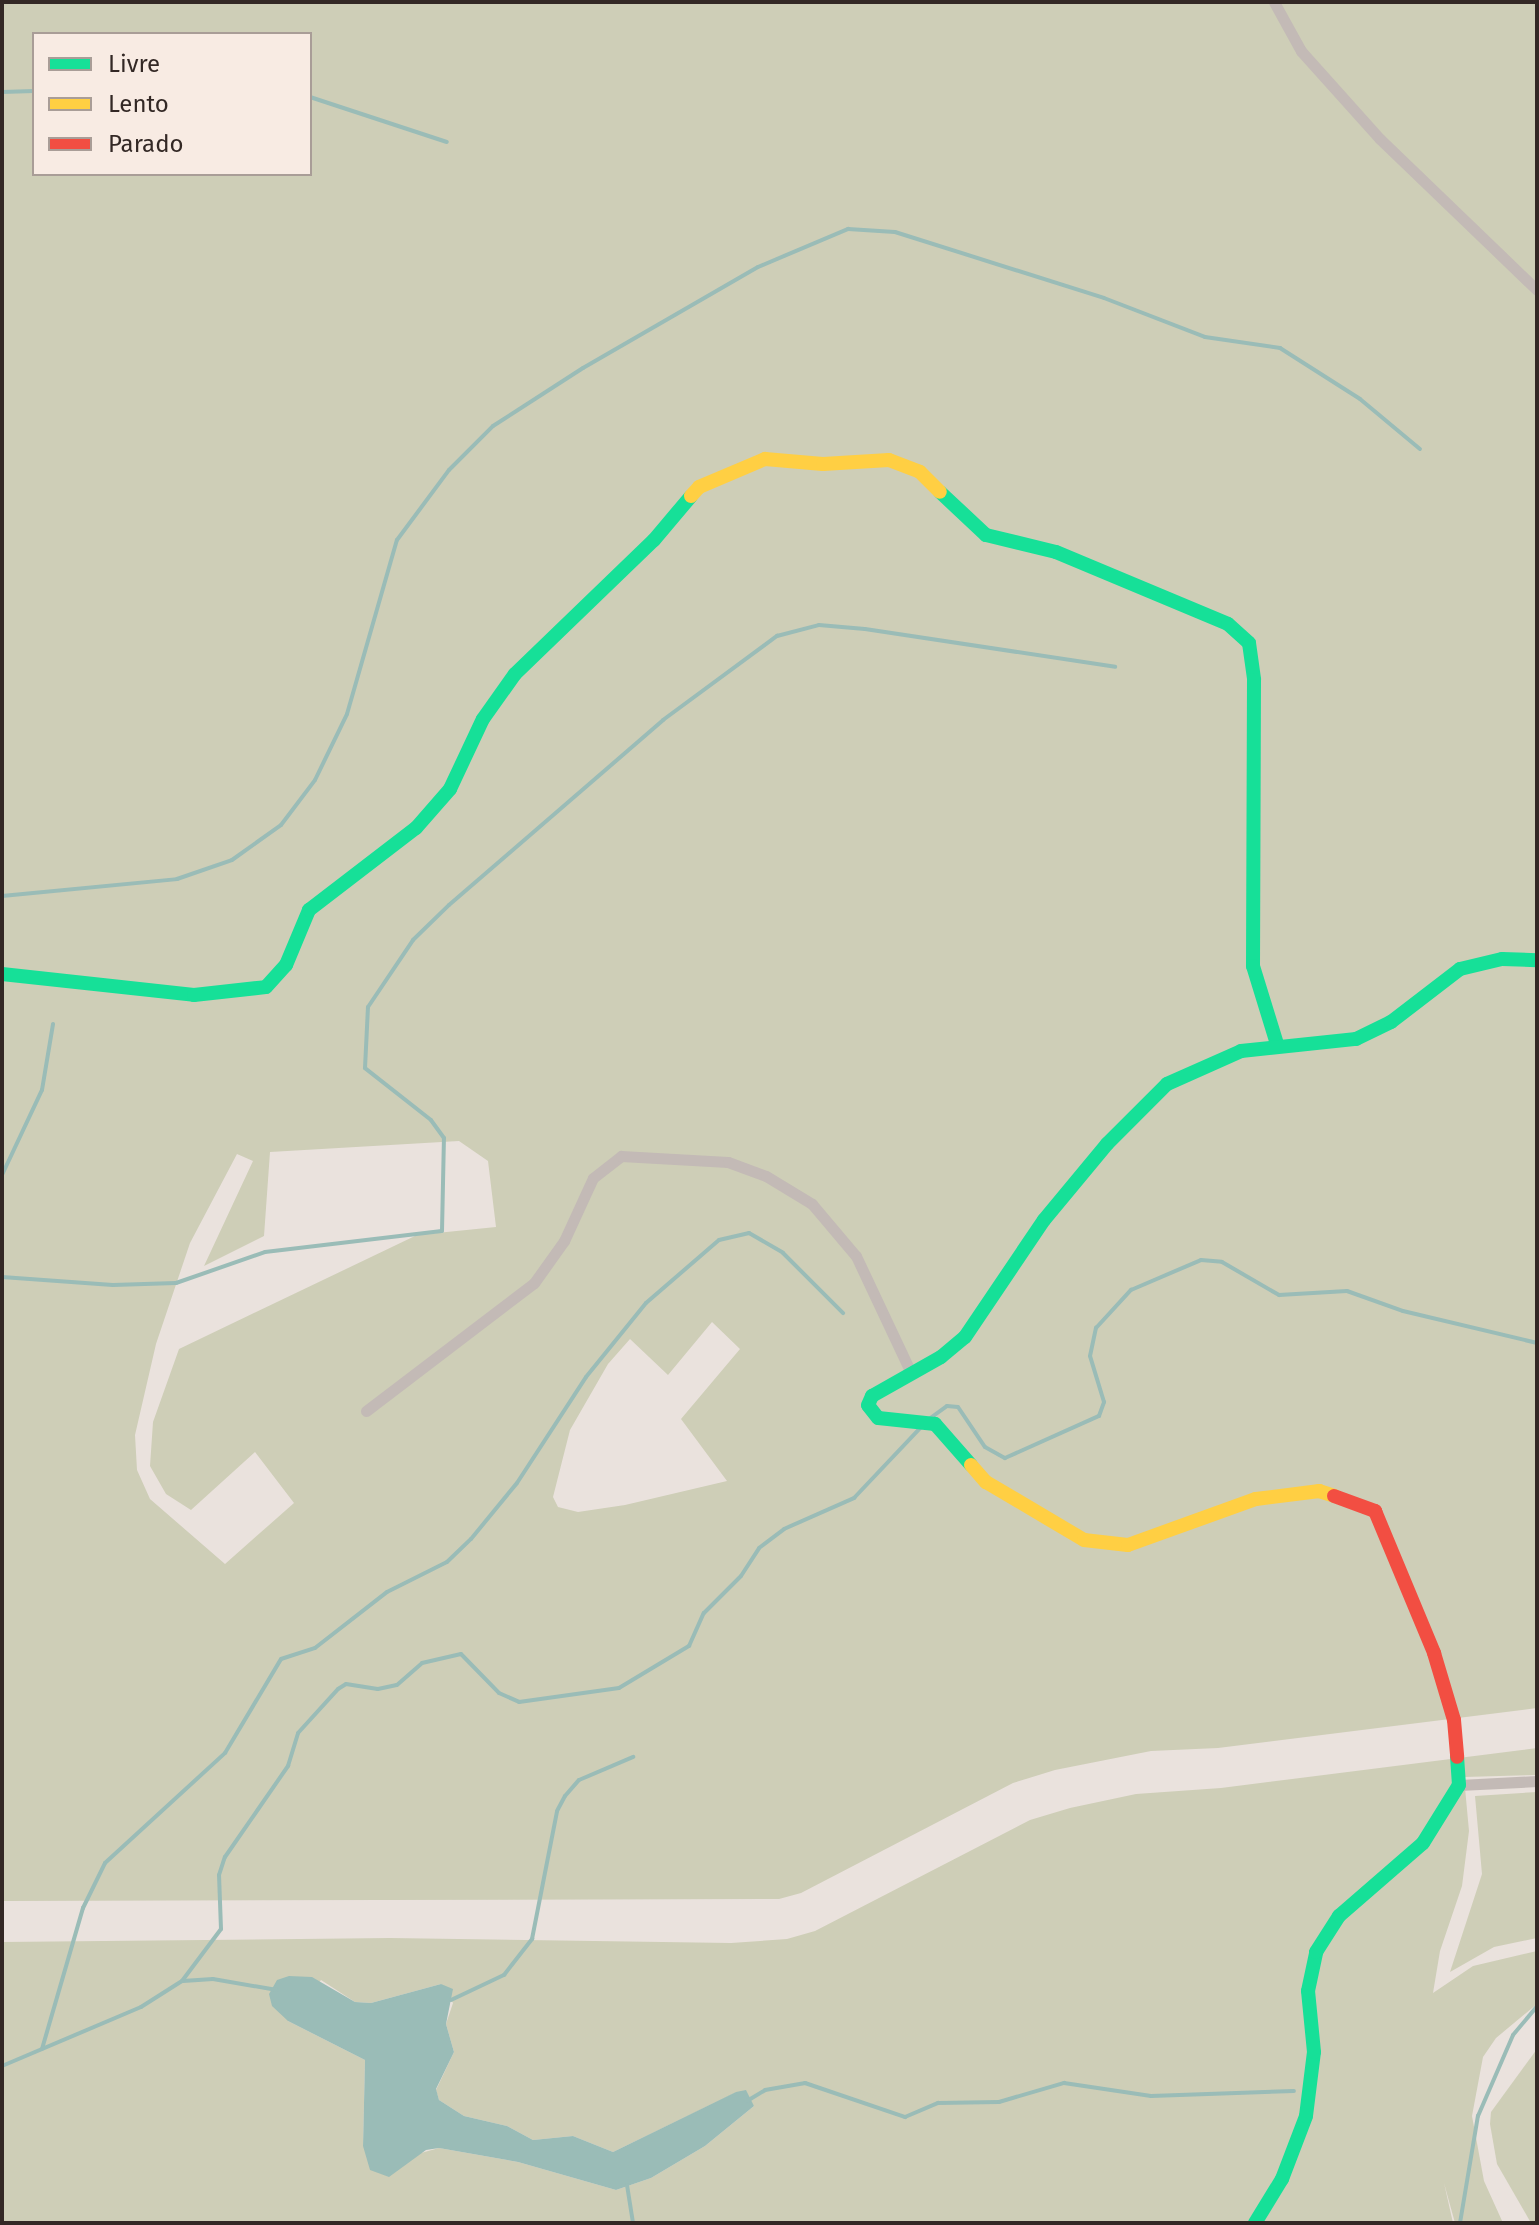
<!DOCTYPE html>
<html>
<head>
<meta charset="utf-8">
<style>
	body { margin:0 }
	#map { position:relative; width:1539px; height:2225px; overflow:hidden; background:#eae2dd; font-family:"Fira Sans",sans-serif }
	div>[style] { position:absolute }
	.green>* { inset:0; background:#ceceb7 }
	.water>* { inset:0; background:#9abcb7 }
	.stream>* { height:4px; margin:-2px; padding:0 2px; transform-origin:2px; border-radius:2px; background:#9abcb7 }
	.street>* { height:11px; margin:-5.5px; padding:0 5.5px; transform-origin:5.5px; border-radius:5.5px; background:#c3bab6 }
	.fast>* { height:14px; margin:-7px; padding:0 7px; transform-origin:7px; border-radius:7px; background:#16e098 }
	.slow>* { height:14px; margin:-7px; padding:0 7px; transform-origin:7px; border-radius:7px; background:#ffcf43 }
	.jam>* { height:14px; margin:-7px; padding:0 7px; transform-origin:7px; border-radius:7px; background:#f24e42 }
	span { translate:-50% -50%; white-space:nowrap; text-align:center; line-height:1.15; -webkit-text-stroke:6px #f8ebe3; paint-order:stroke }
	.frame { position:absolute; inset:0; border:4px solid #332825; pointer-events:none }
	.legend { position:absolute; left:32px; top:32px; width:280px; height:144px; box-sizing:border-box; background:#f8ebe3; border:2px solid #a99d97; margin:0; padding:10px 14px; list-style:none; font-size:24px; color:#332825 }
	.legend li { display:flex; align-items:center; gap:16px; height:40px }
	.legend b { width:40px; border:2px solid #a99d97 }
</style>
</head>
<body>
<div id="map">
	<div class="green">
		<i style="clip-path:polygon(evenodd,2px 2px,1537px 2px,1537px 1708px,1218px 1748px,1151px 1751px,1055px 1770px,1013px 1783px,801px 1893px,779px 1899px,2px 1901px,2px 2px,34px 34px,310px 34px,310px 174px,34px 174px,34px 34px,2px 2px,459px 1141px,488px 1161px,496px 1227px,417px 1235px,179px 1349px,153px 1422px,150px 1466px,166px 1494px,191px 1510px,255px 1452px,294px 1503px,225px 1564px,150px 1499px,137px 1470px,135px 1435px,156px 1344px,190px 1243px,237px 1154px,253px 1161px,204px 1266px,264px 1236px,270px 1152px,459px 1141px,2px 2px,712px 1322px,740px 1349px,681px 1419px,727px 1481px,625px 1505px,578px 1512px,558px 1507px,553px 1497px,570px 1430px,608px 1364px,630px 1339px,668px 1375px,712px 1322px)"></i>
		<i style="clip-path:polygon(evenodd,1537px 1748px,1537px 1775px,1464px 1777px,1469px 1831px,1462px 1886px,1440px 1951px,1433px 1993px,1473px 1966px,1537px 1951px,1537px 2004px,1496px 2038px,1483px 2057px,1472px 2116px,1484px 2181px,1503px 2223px,1455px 2223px,1444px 2183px,1453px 2223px,2px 2223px,2px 1942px,390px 1938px,731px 1943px,787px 1939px,815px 1931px,1030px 1820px,1070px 1808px,1136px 1794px,1221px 1788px,1537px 1748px,321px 1980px,355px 2002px,371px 2003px,441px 1984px,453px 2003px,446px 2024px,454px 2052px,436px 2090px,439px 2100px,464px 2116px,507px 2126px,533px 2140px,573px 2136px,613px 2152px,737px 2092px,754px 2106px,705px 2146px,651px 2178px,616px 2190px,518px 2162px,439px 2148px,421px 2153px,363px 2146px,365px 2060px,288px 2021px,321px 1980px)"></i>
		<i style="clip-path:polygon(1537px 1792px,1537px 1938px,1494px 1947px,1450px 1972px,1482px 1874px,1475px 1796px)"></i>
		<i style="clip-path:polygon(1537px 2049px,1537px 2223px,1531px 2223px,1497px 2164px,1490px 2124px,1491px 2112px)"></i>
	</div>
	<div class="water">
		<i style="clip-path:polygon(289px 1976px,312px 1977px,355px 2002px,371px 2003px,441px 1984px,453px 1989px,446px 2024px,454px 2052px,436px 2089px,439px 2100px,464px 2116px,507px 2126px,533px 2140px,573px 2136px,613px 2152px,736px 2092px,746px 2090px,754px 2106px,705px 2146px,651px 2178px,616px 2190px,518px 2162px,439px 2148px,426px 2150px,389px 2177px,370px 2170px,363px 2146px,365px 2060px,288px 2021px,272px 2006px,269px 1994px,277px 1980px)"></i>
	</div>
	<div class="stream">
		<i style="left:2px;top:92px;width:32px;rotate:-2deg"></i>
		<i style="left:310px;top:97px;width:144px;rotate:18.2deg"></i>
		<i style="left:2px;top:896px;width:176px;rotate:-5.5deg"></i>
		<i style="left:177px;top:879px;width:58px;rotate:-19.1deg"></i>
		<i style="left:232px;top:860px;width:60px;rotate:-35.5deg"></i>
		<i style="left:281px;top:825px;width:56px;rotate:-52.9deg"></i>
		<i style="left:315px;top:780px;width:73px;rotate:-64.1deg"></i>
		<i style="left:347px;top:714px;width:181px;rotate:-74deg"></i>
		<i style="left:397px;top:540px;width:87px;rotate:-53.4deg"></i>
		<i style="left:449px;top:470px;width:62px;rotate:-45deg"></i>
		<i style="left:493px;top:426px;width:107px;rotate:-32.8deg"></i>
		<i style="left:583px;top:368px;width:202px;rotate:-30deg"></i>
		<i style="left:758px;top:267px;width:98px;rotate:-22.9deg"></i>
		<i style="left:848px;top:229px;width:47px;rotate:3.7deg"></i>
		<i style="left:895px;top:232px;width:219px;rotate:17.5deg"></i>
		<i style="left:1104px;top:298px;width:108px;rotate:21.1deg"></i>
		<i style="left:1205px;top:337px;width:76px;rotate:8.3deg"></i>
		<i style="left:1280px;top:348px;width:95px;rotate:32.5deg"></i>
		<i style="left:1360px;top:399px;width:78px;rotate:39.8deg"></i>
		<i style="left:2px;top:1175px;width:94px;rotate:-64.8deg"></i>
		<i style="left:42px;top:1090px;width:67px;rotate:-80.5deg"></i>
		<i style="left:2px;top:1277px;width:111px;rotate:4.1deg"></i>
		<i style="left:113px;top:1285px;width:63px;rotate:-1.8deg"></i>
		<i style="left:176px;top:1283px;width:94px;rotate:-19.2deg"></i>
		<i style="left:265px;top:1252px;width:178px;rotate:-6.8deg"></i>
		<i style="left:442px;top:1231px;width:93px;rotate:-88.8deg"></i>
		<i style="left:444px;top:1138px;width:22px;rotate:-126deg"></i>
		<i style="left:431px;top:1120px;width:84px;rotate:-141.8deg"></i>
		<i style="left:365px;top:1068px;width:61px;rotate:-87.2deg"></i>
		<i style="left:368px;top:1007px;width:81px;rotate:-56.1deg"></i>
		<i style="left:413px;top:940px;width:50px;rotate:-44.2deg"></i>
		<i style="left:449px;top:905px;width:283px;rotate:-40.8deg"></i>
		<i style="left:663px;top:720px;width:142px;rotate:-36.4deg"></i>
		<i style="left:777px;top:636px;width:43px;rotate:-14.7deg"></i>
		<i style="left:819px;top:625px;width:46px;rotate:5deg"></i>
		<i style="left:865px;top:629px;width:253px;rotate:8.6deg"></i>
		<i style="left:929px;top:1419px;width:22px;rotate:-36deg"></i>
		<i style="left:947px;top:1406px;width:11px;rotate:5deg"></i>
		<i style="left:958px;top:1407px;width:48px;rotate:56deg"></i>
		<i style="left:985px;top:1447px;width:23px;rotate:29deg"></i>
		<i style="left:1005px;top:1458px;width:103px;rotate:-24.1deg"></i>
		<i style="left:1099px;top:1416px;width:15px;rotate:-70deg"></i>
		<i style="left:1104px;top:1402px;width:48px;rotate:-106.9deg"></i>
		<i style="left:1090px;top:1356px;width:29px;rotate:-78deg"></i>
		<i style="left:1096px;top:1328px;width:52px;rotate:-47.4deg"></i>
		<i style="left:1131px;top:1290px;width:76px;rotate:-23.2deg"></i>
		<i style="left:1201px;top:1260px;width:21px;rotate:5deg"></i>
		<i style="left:1222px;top:1262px;width:66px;rotate:30.1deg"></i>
		<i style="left:1279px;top:1295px;width:68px;rotate:-3.4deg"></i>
		<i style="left:1347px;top:1291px;width:59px;rotate:19.7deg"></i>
		<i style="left:1403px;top:1311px;width:138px;rotate:13.4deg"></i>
		<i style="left:183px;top:1981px;width:30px;rotate:-4deg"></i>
		<i style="left:213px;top:1979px;width:65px;rotate:9.8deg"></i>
		<i style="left:451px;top:2000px;width:59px;rotate:-25.3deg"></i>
		<i style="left:504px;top:1975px;width:46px;rotate:-52.1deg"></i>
		<i style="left:532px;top:1939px;width:130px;rotate:-78.9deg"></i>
		<i style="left:557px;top:1811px;width:17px;rotate:-62deg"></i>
		<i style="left:565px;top:1796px;width:21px;rotate:-49deg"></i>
		<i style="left:579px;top:1780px;width:59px;rotate:-23.1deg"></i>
		<i style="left:42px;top:2049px;width:147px;rotate:-73.8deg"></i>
		<i style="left:83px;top:1908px;width:50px;rotate:-63.9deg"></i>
		<i style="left:105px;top:1863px;width:163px;rotate:-42.5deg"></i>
		<i style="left:225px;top:1753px;width:109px;rotate:-59.2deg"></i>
		<i style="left:281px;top:1659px;width:36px;rotate:-18deg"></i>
		<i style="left:315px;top:1648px;width:91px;rotate:-37.9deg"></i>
		<i style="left:387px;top:1592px;width:67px;rotate:-26.6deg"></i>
		<i style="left:447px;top:1562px;width:33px;rotate:-44deg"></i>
		<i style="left:471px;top:1539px;width:72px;rotate:-50.6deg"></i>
		<i style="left:517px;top:1483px;width:126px;rotate:-56.9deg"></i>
		<i style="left:586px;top:1377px;width:95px;rotate:-51deg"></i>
		<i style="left:646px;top:1303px;width:96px;rotate:-40.8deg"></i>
		<i style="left:719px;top:1240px;width:31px;rotate:-13deg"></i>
		<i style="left:749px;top:1233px;width:39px;rotate:30deg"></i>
		<i style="left:783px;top:1253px;width:85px;rotate:45deg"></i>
		<i style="left:2px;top:2066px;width:151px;rotate:-23deg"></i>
		<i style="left:141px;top:2007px;width:49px;rotate:-32.4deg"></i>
		<i style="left:182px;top:1981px;width:65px;rotate:-53.1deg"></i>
		<i style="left:221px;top:1929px;width:54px;rotate:-92.1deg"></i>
		<i style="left:219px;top:1875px;width:19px;rotate:-72deg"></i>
		<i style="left:225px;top:1857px;width:111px;rotate:-55.3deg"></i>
		<i style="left:288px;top:1766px;width:34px;rotate:-73deg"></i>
		<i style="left:298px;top:1733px;width:59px;rotate:-47.7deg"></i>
		<i style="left:338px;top:1689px;width:9px;rotate:-32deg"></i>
		<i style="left:346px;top:1684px;width:32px;rotate:9deg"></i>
		<i style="left:378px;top:1689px;width:19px;rotate:-12deg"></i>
		<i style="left:397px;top:1685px;width:33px;rotate:-41deg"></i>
		<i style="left:422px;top:1663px;width:40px;rotate:-13deg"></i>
		<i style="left:461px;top:1654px;width:54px;rotate:45.7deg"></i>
		<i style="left:499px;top:1693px;width:22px;rotate:24deg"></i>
		<i style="left:519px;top:1702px;width:101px;rotate:-8deg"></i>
		<i style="left:619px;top:1688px;width:82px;rotate:-31deg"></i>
		<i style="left:689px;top:1646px;width:36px;rotate:-66deg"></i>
		<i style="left:704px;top:1613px;width:52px;rotate:-45deg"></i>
		<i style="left:741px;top:1576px;width:33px;rotate:-57deg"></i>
		<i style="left:759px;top:1548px;width:31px;rotate:-37deg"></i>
		<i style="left:784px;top:1529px;width:77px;rotate:-23.9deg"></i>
		<i style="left:854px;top:1498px;width:100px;rotate:-46.6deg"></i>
		<i style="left:747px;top:2101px;width:21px;rotate:-31deg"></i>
		<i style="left:765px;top:2090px;width:41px;rotate:-9.9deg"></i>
		<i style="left:805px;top:2083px;width:106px;rotate:18.8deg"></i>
		<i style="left:905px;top:2117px;width:36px;rotate:-23deg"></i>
		<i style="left:938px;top:2103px;width:61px;rotate:-0.9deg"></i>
		<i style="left:999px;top:2102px;width:68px;rotate:-16.3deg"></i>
		<i style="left:1064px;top:2083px;width:88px;rotate:8.5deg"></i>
		<i style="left:1151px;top:2096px;width:143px;rotate:-2deg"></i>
		<i style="left:627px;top:2185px;width:38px;rotate:81deg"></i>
		<i style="left:1460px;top:2223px;width:109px;rotate:-80.5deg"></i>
		<i style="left:1478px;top:2116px;width:88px;rotate:-66.6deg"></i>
		<i style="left:1513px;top:2035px;width:38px;rotate:-50deg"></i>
	</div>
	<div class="street">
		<i style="left:1274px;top:2px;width:56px;rotate:61.1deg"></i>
		<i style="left:1301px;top:51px;width:118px;rotate:48.1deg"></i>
		<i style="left:1380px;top:139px;width:218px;rotate:43.9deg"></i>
		<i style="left:366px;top:1411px;width:211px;rotate:-37.3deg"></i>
		<i style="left:534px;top:1283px;width:52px;rotate:-54.5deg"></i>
		<i style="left:564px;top:1241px;width:69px;rotate:-65.3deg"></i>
		<i style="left:593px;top:1178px;width:36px;rotate:-38deg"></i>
		<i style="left:621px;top:1156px;width:107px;rotate:3.2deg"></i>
		<i style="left:728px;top:1162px;width:40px;rotate:20.2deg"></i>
		<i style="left:766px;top:1176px;width:54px;rotate:31.3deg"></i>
		<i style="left:812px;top:1204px;width:68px;rotate:49.8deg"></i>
		<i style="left:856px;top:1256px;width:127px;rotate:64.8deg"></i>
		<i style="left:1459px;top:1785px;width:78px;rotate:-2.9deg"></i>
	</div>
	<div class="fast">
		<i style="left:940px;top:492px;width:63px;rotate:43.1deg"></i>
		<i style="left:986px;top:535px;width:72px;rotate:13.7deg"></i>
		<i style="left:1056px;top:552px;width:186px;rotate:22.7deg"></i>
		<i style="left:1228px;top:624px;width:28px;rotate:42deg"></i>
		<i style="left:1249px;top:643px;width:37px;rotate:82deg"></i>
		<i style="left:1254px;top:680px;width:286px;rotate:90.2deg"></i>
		<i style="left:1253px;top:966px;width:82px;rotate:72.9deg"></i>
		<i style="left:2px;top:974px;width:193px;rotate:6.2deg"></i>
		<i style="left:194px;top:995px;width:72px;rotate:-6.3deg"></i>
		<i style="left:266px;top:987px;width:30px;rotate:-48deg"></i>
		<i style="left:286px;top:965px;width:60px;rotate:-67.3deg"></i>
		<i style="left:309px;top:910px;width:135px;rotate:-37.5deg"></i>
		<i style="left:416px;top:828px;width:52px;rotate:-48.9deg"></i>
		<i style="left:450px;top:789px;width:77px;rotate:-64.8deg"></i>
		<i style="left:483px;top:719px;width:55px;rotate:-54.6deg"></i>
		<i style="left:515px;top:674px;width:193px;rotate:-44deg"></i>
		<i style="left:654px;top:540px;width:57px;rotate:-49.9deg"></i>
		<i style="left:971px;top:1465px;width:55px;rotate:-131.3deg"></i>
		<i style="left:935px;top:1424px;width:57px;rotate:-174deg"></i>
		<i style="left:878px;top:1418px;width:16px;rotate:-128deg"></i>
		<i style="left:868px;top:1405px;width:10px;rotate:-66deg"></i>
		<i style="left:872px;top:1396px;width:79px;rotate:-29.5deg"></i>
		<i style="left:941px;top:1357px;width:31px;rotate:-40deg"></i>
		<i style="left:965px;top:1337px;width:141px;rotate:-56deg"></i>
		<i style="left:1044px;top:1220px;width:99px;rotate:-50.3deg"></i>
		<i style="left:1107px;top:1144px;width:85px;rotate:-45deg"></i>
		<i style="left:1167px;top:1084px;width:81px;rotate:-24deg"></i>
		<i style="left:1241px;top:1051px;width:116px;rotate:-6deg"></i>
		<i style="left:1356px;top:1039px;width:39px;rotate:-26deg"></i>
		<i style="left:1391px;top:1022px;width:87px;rotate:-37.5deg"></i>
		<i style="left:1460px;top:969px;width:43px;rotate:-13.4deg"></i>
		<i style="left:1502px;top:959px;width:35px;rotate:2deg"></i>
		<i style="left:1255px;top:2223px;width:52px;rotate:-58.5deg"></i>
		<i style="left:1282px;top:2179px;width:67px;rotate:-69.1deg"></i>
		<i style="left:1306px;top:2116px;width:64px;rotate:-82.9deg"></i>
		<i style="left:1314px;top:2052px;width:61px;rotate:-95.6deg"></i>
		<i style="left:1308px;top:1991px;width:40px;rotate:-78deg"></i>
		<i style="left:1316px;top:1952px;width:43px;rotate:-57.4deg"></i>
		<i style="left:1339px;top:1916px;width:111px;rotate:-41deg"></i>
		<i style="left:1423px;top:1843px;width:68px;rotate:-58.2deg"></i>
		<i style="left:1459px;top:1785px;width:28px;rotate:-94deg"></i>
	</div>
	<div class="slow">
		<i style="left:691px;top:496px;width:12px;rotate:-48deg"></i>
		<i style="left:699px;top:487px;width:72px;rotate:-23deg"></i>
		<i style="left:765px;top:459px;width:58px;rotate:4.9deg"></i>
		<i style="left:823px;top:464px;width:66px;rotate:-3.5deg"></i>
		<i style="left:889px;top:460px;width:33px;rotate:21deg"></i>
		<i style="left:920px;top:472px;width:28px;rotate:45deg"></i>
		<i style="left:971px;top:1465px;width:23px;rotate:49deg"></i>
		<i style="left:986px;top:1482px;width:114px;rotate:30.6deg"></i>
		<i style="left:1084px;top:1540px;width:44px;rotate:6.5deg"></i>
		<i style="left:1128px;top:1545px;width:136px;rotate:-19.8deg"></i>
		<i style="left:1256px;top:1499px;width:64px;rotate:-7.2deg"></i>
		<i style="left:1319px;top:1491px;width:16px;rotate:18deg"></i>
	</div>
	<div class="jam">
		<i style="left:1334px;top:1496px;width:44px;rotate:20.1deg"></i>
		<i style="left:1375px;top:1511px;width:154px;rotate:67.4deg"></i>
		<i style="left:1434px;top:1653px;width:70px;rotate:73.4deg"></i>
		<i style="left:1454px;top:1720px;width:37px;rotate:85deg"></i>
	</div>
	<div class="frame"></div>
	<ul class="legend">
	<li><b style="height:10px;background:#16e098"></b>Livre</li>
	<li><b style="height:10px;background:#ffcf43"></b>Lento</li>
	<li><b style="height:10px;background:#f24e42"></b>Parado</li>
	</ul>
</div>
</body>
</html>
